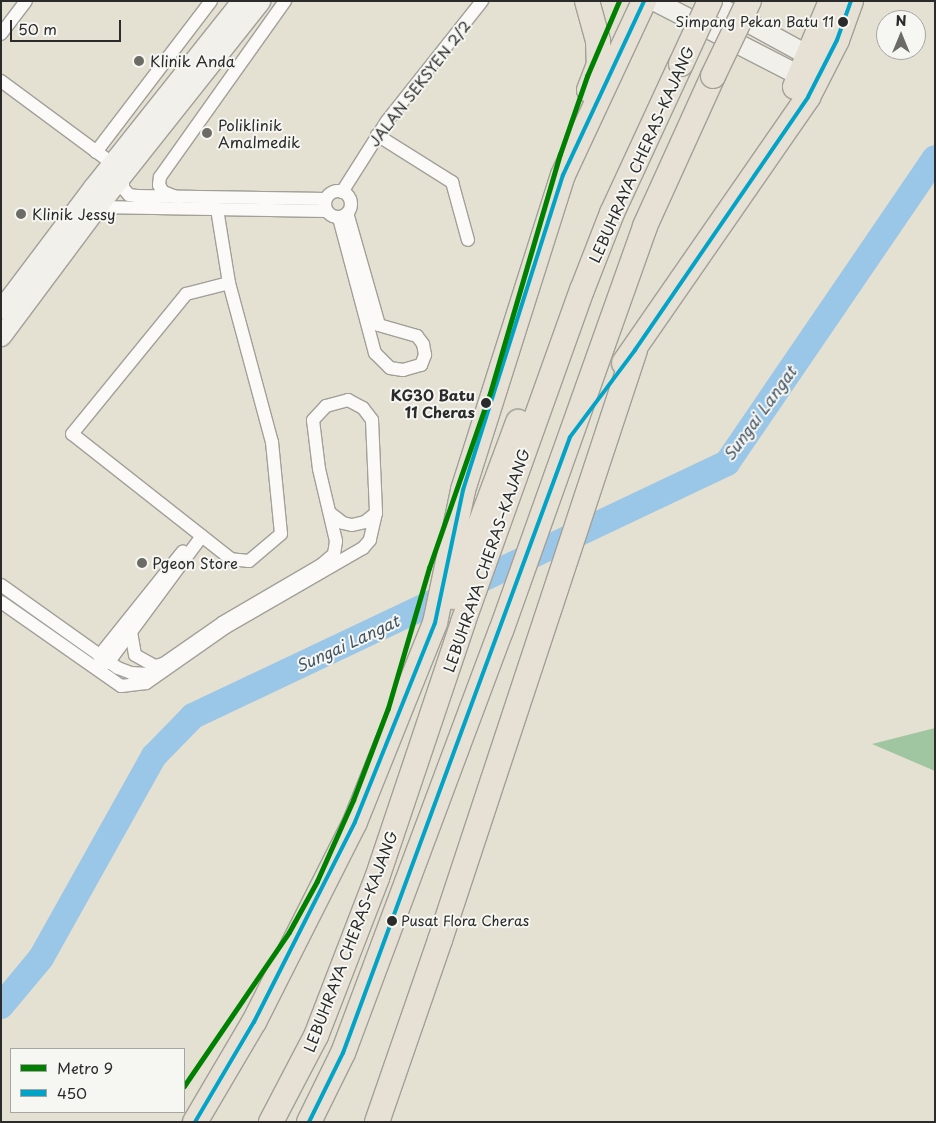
<!DOCTYPE html>
<html>
<head>
<meta charset="utf-8">
<style>
	body { margin:0 }
	#map { position:relative; width:936px; height:1123px; overflow:hidden; background:#e4e1d3; font-family:"Playpen Sans",sans-serif }
	div>[style] { position:absolute }
	.forest>* { inset:0; background:#9fc6a0 }
	.river>* { height:26px; margin:-13px; padding:0 13px; transform-origin:13px; border-radius:13px; background:#9ac6e7 }
	.roads { filter:drop-shadow(1px 0 #a1a098) drop-shadow(-1px 0 #a1a098) drop-shadow(0 1px #a1a098) drop-shadow(0 -1px #a1a098) }
	.street>* { height:12px; margin:-6px; padding:0 6px; transform-origin:6px; border-radius:6px; background:#fbfaf8 }
	.street>.ring { margin:-6px; padding:0; box-sizing:content-box; background:none; border:12px solid #fbfaf8; border-radius:50% }
	.secondary>* { height:19px; margin:-9.5px; padding:0 9.5px; transform-origin:9.5px; border-radius:9.5px; background:#f2f0ea }
	.highway>* { height:24px; margin:-12px; padding:0 12px; transform-origin:12px; border-radius:12px; background:#e6e1d4 }
	.bridges { filter:drop-shadow(1px 0 #a1a098) drop-shadow(-1px 0 #a1a098) drop-shadow(0 1px #a1a098) drop-shadow(0 -1px #a1a098) }
	.highway-bridge>* { height:24px; margin:-12px; padding:0 12px; transform-origin:12px; border-radius:12px; background:#e6e1d4 }
	.bus-1>* { height:4px; margin:-2px; padding:0 2px; transform-origin:2px; border-radius:2px; background:#02a3c6 }
	.metro-1>* { height:5px; margin:-2.5px; padding:0 2.5px; transform-origin:2.5px; border-radius:2.5px; background:#008000 }
	.dots>* { width:14px; height:14px; translate:-50% -50%; box-sizing:border-box; border:2px solid #f6f6f2; border-radius:50% }
	span { translate:-50% -50%; white-space:nowrap; text-align:center; line-height:1.15; -webkit-text-stroke:4px #f6f6f2; paint-order:stroke }
	.bus-label { font-size:14px; color:#2b2b2b }
	.right { translate:-100% -50%; text-align:right }
	.left { translate:0 -50%; text-align:left }
	.poi-label { font-size:15px; color:#2b2b2b }
	.street-label { font-size:15px; color:#2b2b2b }
	.stop-label { font-size:15px; color:#2b2b2b; font-weight:700 }
	.water-label { font-size:16px; color:#435666; font-style:italic }
	.frame { position:absolute; inset:0; border:2px solid #2b2b2b; pointer-events:none }
	.legend { position:absolute; left:10px; top:1048px; width:175px; height:65px; box-sizing:border-box; background:#f6f6f2; border:1px solid #a5a5a2; margin:0; padding:6px 9px; list-style:none; font-size:15px; color:#2b2b2b }
	.legend li { display:flex; align-items:center; gap:10px; height:25px }
	.legend b { width:25px; border:1px solid #a5a5a2 }
	.north { position:absolute; left:876px; top:10px; width:50px; height:50px; box-sizing:border-box; background:#f6f6f2; border:1px solid #a5a5a2; border-radius:50%; rotate:0deg; font-size:14px; font-weight:700; line-height:20px; text-align:center; color:#2b2b2b }
	.north::after { content:''; display:block; margin:auto; width:18px; height:22px; background:#6c6b66; clip-path:polygon(50% 0,100% 100%,50% 72%,0 100%) }
	.scale { position:absolute; left:10px; top:20px; width:111px; height:22px; box-sizing:border-box; border:2px solid #2b2b2b; border-top:0; padding-left:6px; font-size:15px; line-height:18px; white-space:nowrap; color:#2b2b2b; -webkit-text-stroke:4px #f6f6f2; paint-order:stroke }
</style>
</head>
<body>
<div id="map">
	<div class="forest">
		<i style="clip-path:polygon(935px 728px,935px 771px,872px 744px)"></i>
	</div>
	<div class="river">
		<i style="left:1px;top:1006px;width:62px;rotate:-50.2deg"></i>
		<i style="left:41px;top:958px;width:231px;rotate:-60.8deg"></i>
		<i style="left:154px;top:756px;width:56px;rotate:-45.7deg"></i>
		<i style="left:193px;top:716px;width:591px;rotate:-25.35deg"></i>
		<i style="left:727px;top:463px;width:369px;rotate:-55.7deg"></i>
	</div>
	<div class="roads">
		<div class="street">
			<i style="left:1px;top:34px;width:41px;rotate:-52.9deg"></i>
			<i style="left:1px;top:81px;width:138px;rotate:36.5deg"></i>
			<i style="left:377px;top:135px;width:89px;rotate:32.1deg"></i>
			<i style="left:452px;top:182px;width:60px;rotate:74.6deg"></i>
			<i style="left:96px;top:152px;width:190px;rotate:-52.7deg"></i>
			<i style="left:123px;top:174px;width:14px;rotate:90deg"></i>
			<i style="left:123px;top:188px;width:9px;rotate:49deg"></i>
			<i style="left:129px;top:195px;width:8px;rotate:7deg"></i>
			<i style="left:137px;top:196px;width:189px;rotate:0.9deg"></i>
			<i class="ring" style="left:325px;top:191px;width:14px;height:14px"></i>
			<i style="left:342px;top:192px;width:84px;rotate:-57.6deg"></i>
			<i style="left:387px;top:121px;width:153px;rotate:-51.6deg"></i>
			<i style="left:179px;top:198px;width:17px;rotate:-159deg"></i>
			<i style="left:163px;top:192px;width:8px;rotate:-120deg"></i>
			<i style="left:159px;top:185px;width:8px;rotate:-83deg"></i>
			<i style="left:160px;top:177px;width:216px;rotate:-54.6deg"></i>
			<i style="left:97px;top:207px;width:230px;rotate:1deg"></i>
			<i style="left:217px;top:209px;width:75px;rotate:80.8deg"></i>
			<i style="left:229px;top:283px;width:165px;rotate:74.9deg"></i>
			<i style="left:272px;top:442px;width:92px;rotate:84.4deg"></i>
			<i style="left:281px;top:534px;width:42px;rotate:139.8deg"></i>
			<i style="left:249px;top:561px;width:18px;rotate:-174deg"></i>
			<i style="left:231px;top:559px;width:202px;rotate:-141.8deg"></i>
			<i style="left:72px;top:434px;width:181px;rotate:-50.8deg"></i>
			<i style="left:186px;top:294px;width:44px;rotate:-14.3deg"></i>
			<i style="left:339px;top:218px;width:140px;rotate:75.1deg"></i>
			<i style="left:375px;top:353px;width:21px;rotate:45deg"></i>
			<i style="left:390px;top:368px;width:13px;rotate:9deg"></i>
			<i style="left:403px;top:370px;width:19px;rotate:-16deg"></i>
			<i style="left:421px;top:365px;width:11px;rotate:-68deg"></i>
			<i style="left:425px;top:355px;width:11px;rotate:-100deg"></i>
			<i style="left:423px;top:344px;width:10px;rotate:-127deg"></i>
			<i style="left:417px;top:336px;width:40px;rotate:-164deg"></i>
			<i style="left:379px;top:325px;width:116px;rotate:-105.9deg"></i>
			<i style="left:330px;top:513px;width:16px;rotate:38deg"></i>
			<i style="left:343px;top:523px;width:9px;rotate:13deg"></i>
			<i style="left:352px;top:525px;width:13px;rotate:-13deg"></i>
			<i style="left:365px;top:522px;width:14px;rotate:-39deg"></i>
			<i style="left:1px;top:585px;width:143px;rotate:35.4deg"></i>
			<i style="left:118px;top:668px;width:14px;rotate:21deg"></i>
			<i style="left:131px;top:673px;width:18px;rotate:3deg"></i>
			<i style="left:149px;top:674px;width:89px;rotate:-34.9deg"></i>
			<i style="left:222px;top:623px;width:115px;rotate:-30.4deg"></i>
			<i style="left:321px;top:565px;width:17px;rotate:-40deg"></i>
			<i style="left:334px;top:554px;width:13px;rotate:-81deg"></i>
			<i style="left:336px;top:541px;width:74px;rotate:-103.3deg"></i>
			<i style="left:319px;top:469px;width:49px;rotate:-97deg"></i>
			<i style="left:313px;top:420px;width:19px;rotate:-47deg"></i>
			<i style="left:326px;top:406px;width:23px;rotate:-15deg"></i>
			<i style="left:348px;top:400px;width:17px;rotate:28deg"></i>
			<i style="left:363px;top:408px;width:15px;rotate:53deg"></i>
			<i style="left:372px;top:420px;width:93px;rotate:87.5deg"></i>
			<i style="left:376px;top:513px;width:28px;rotate:103deg"></i>
			<i style="left:370px;top:540px;width:11px;rotate:131deg"></i>
			<i style="left:363px;top:548px;width:158px;rotate:150deg"></i>
			<i style="left:226px;top:627px;width:98px;rotate:145deg"></i>
			<i style="left:146px;top:683px;width:25px;rotate:173deg"></i>
			<i style="left:121px;top:686px;width:146px;rotate:-145deg"></i>
			<i style="left:131px;top:632px;width:23px;rotate:80deg"></i>
			<i style="left:135px;top:655px;width:23px;rotate:29deg"></i>
			<i style="left:155px;top:666px;width:8px;rotate:-14deg"></i>
			<i style="left:99px;top:656px;width:134px;rotate:-51.3deg"></i>
			<i style="left:100px;top:663px;width:8px"></i>
			<i style="left:108px;top:663px;width:158px;rotate:-53.5deg"></i>
		</div>
		<div class="secondary">
			<i style="left:655px;top:1px;width:164px;rotate:27.2deg"></i>
			<i style="left:709px;top:1px;width:115px;rotate:28.6deg"></i>
			<i style="left:1px;top:309px;width:153px;rotate:-53deg"></i>
			<i style="left:93px;top:187px;width:238px;rotate:-51.5deg"></i>
			<i style="left:1px;top:336px;width:161px;rotate:-53.3deg"></i>
			<i style="left:97px;top:207px;width:263px;rotate:-51.6deg"></i>
		</div>
		<div class="highway">
			<i style="left:587px;top:1px;width:41px;rotate:74.6deg"></i>
			<i style="left:598px;top:41px;width:23px;rotate:88deg"></i>
			<i style="left:599px;top:64px;width:28px;rotate:111deg"></i>
			<i style="left:795px;top:87px;width:93px;rotate:-67.3deg"></i>
			<i style="left:624px;top:363px;width:323px;rotate:-55.3deg"></i>
			<i style="left:808px;top:97px;width:64px;rotate:-63deg"></i>
			<i style="left:837px;top:40px;width:41px;rotate:-70.3deg"></i>
			<i style="left:453px;top:597px;width:187px;rotate:-69.6deg"></i>
			<i style="left:195px;top:1122px;width:116px;rotate:-59.5deg"></i>
			<i style="left:254px;top:1022px;width:224px;rotate:-63.2deg"></i>
			<i style="left:355px;top:822px;width:214px;rotate:-68.1deg"></i>
			<i style="left:435px;top:623px;width:136px;rotate:-78.1deg"></i>
			<i style="left:463px;top:490px;width:330px;rotate:-72.4deg"></i>
			<i style="left:563px;top:175px;width:192px;rotate:-65deg"></i>
			<i style="left:271px;top:1122px;width:97px;rotate:-62.4deg"></i>
			<i style="left:316px;top:1036px;width:169px;rotate:-68.9deg"></i>
			<i style="left:377px;top:878px;width:270px;rotate:-71.4deg"></i>
			<i style="left:463px;top:622px;width:353px;rotate:-70.3deg"></i>
			<i style="left:582px;top:290px;width:83px;rotate:-68.7deg"></i>
			<i style="left:612px;top:213px;width:164px;rotate:-65.2deg"></i>
			<i style="left:309px;top:1122px;width:77px;rotate:-63.8deg"></i>
			<i style="left:343px;top:1053px;width:451px;rotate:-69.5deg"></i>
			<i style="left:501px;top:631px;width:430px;rotate:-70.4deg"></i>
			<i style="left:645px;top:226px;width:165px;rotate:-65.6deg"></i>
			<i style="left:377px;top:1122px;width:193px;rotate:-70.9deg"></i>
			<i style="left:440px;top:940px;width:621px;rotate:-71.71deg"></i>
		</div>
	</div>
	<div class="bridges">
		<div class="highway-bridge">
			<i style="left:681px;top:64px;width:69px;rotate:-65.3deg"></i>
			<i style="left:713px;top:76px;width:83px;rotate:-64.4deg"></i>
		</div>
	</div>
	<div class="bus-1">
		<i style="left:195px;top:1122px;width:116px;rotate:-59.5deg"></i>
		<i style="left:254px;top:1022px;width:224px;rotate:-63.2deg"></i>
		<i style="left:355px;top:822px;width:214px;rotate:-68.1deg"></i>
		<i style="left:435px;top:623px;width:136px;rotate:-78.1deg"></i>
		<i style="left:463px;top:490px;width:330px;rotate:-72.4deg"></i>
		<i style="left:563px;top:175px;width:192px;rotate:-65deg"></i>
		<i style="left:309px;top:1122px;width:77px;rotate:-63.8deg"></i>
		<i style="left:343px;top:1053px;width:656px;rotate:-69.77deg"></i>
		<i style="left:570px;top:437px;width:109px;rotate:-53.2deg"></i>
		<i style="left:635px;top:350px;width:306px;rotate:-55.6deg"></i>
		<i style="left:808px;top:97px;width:64px;rotate:-63deg"></i>
		<i style="left:837px;top:40px;width:41px;rotate:-70.3deg"></i>
	</div>
	<div class="metro-1">
		<i style="left:184px;top:1086px;width:186px;rotate:-55.7deg"></i>
		<i style="left:289px;top:932px;width:58px;rotate:-61.2deg"></i>
		<i style="left:317px;top:881px;width:89px;rotate:-66deg"></i>
		<i style="left:353px;top:800px;width:98px;rotate:-69.2deg"></i>
		<i style="left:388px;top:708px;width:146px;rotate:-73.7deg"></i>
		<i style="left:429px;top:568px;width:185px;rotate:-70.8deg"></i>
		<i style="left:490px;top:393px;width:249px;rotate:-73.7deg"></i>
		<i style="left:560px;top:154px;width:83px;rotate:-70.9deg"></i>
		<i style="left:587px;top:76px;width:82px;rotate:-66.9deg"></i>
	</div>
	<div class="dots">
		<i style="left:843px;top:22px;background:#2b2b2b"></i>
		<i style="left:139px;top:61px;background:#6c6b66"></i>
		<i style="left:207px;top:133px;background:#6c6b66"></i>
		<i style="left:21px;top:214px;background:#6c6b66"></i>
		<i style="left:486px;top:403px;background:#2b2b2b"></i>
		<i style="left:142px;top:563px;background:#6c6b66"></i>
		<i style="left:392px;top:921px;background:#2b2b2b"></i>
	</div>
	<div class="bus-label">
		<span class="right" style="left:834px;top:22px">Simpang Pekan Batu 11</span>
		<span class="left" style="left:401px;top:921px">Pusat Flora Cheras</span>
	</div>
	<div class="poi-label">
		<span class="left" style="left:150px;top:61px">Klinik Anda</span>
		<span class="left" style="left:218px;top:133px">Poliklinik<br>Amalmedik</span>
		<span class="left" style="left:32px;top:214px">Klinik Jessy</span>
		<span class="left" style="left:152px;top:563px">Pgeon Store</span>
	</div>
	<div class="street-label">
		<span style="left:419px;top:83px;rotate:-52deg">JALAN SEKSYEN 2/2</span>
		<span style="left:641px;top:154px;rotate:-66deg">LEBUHRAYA CHERAS–KAJANG</span>
		<span style="left:486px;top:560px;rotate:-71deg">LEBUHRAYA CHERAS–KAJANG</span>
		<span style="left:350px;top:941px;rotate:-69deg">LEBUHRAYA CHERAS–KAJANG</span>
	</div>
	<div class="stop-label">
		<span class="right" style="left:475px;top:403px">KG30 Batu<br>11 Cheras</span>
	</div>
	<div class="water-label">
		<span style="left:759px;top:413px;rotate:-54deg">Sungai Langat</span>
		<span style="left:347px;top:643px;rotate:-25deg">Sungai Langat</span>
	</div>
	<div class="frame"></div>
	<ul class="legend">
	<li><b style="height:6px;background:#008000"></b>Metro 9</li>
	<li><b style="height:6px;background:#02a3c6"></b>450</li>
	</ul>
	<div class="north">N</div>
	<div class="scale">50 m</div>
</div>
</body>
</html>
